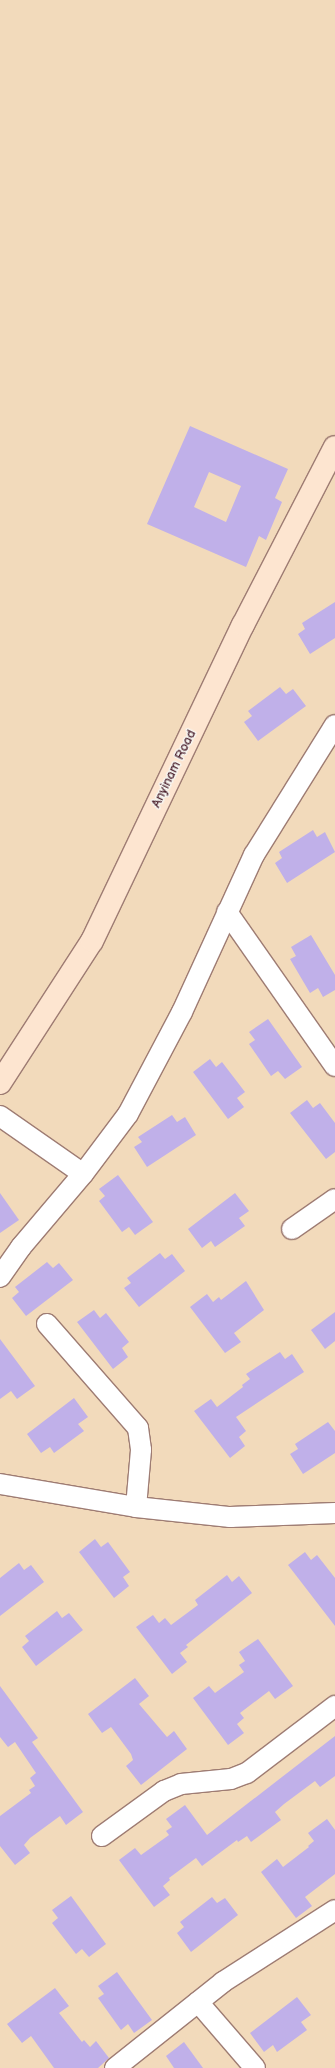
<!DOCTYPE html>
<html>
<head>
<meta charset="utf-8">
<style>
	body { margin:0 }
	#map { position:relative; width:335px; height:2068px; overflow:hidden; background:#f2dabb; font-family:"Balsamiq Sans",sans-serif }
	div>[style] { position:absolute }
	.building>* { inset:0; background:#c0b0e9 }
	.roads { filter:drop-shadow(1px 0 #9e7c73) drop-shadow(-1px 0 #9e7c73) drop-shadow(0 1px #9e7c73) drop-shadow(0 -1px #9e7c73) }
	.street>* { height:20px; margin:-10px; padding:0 10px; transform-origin:10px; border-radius:10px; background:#fff }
	.secondary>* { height:22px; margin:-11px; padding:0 11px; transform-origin:11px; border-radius:11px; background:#fde5d0 }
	span { translate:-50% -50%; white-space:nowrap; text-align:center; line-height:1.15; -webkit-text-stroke:3px #f6f6f2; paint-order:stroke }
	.street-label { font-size:13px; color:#4a1f2b }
</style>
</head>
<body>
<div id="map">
	<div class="building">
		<i style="clip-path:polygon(evenodd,190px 426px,288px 469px,275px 498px,282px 502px,266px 540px,259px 536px,246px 567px,147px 524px,190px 426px,209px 472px,241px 486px,226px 522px,194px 507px,209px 472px)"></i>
		<i style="clip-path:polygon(335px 602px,335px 638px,310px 654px,298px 634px,305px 629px,302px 623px)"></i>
		<i style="clip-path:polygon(280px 687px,286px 694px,293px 689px,306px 706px,258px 741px,244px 722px,252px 716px,248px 711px)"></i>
		<i style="clip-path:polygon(313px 830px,317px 837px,325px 832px,335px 852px,287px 883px,275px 863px,282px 858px,279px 852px)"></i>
		<i style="clip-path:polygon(311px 935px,335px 975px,335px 990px,323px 997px,318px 988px,310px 993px,290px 959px,296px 956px,291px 947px)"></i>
		<i style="clip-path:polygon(268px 1019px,302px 1067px,285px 1079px,278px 1071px,271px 1076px,249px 1044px,255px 1040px,249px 1032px)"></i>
		<i style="clip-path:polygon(210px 1059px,216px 1067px,222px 1062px,245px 1092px,237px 1098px,244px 1107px,228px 1119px,193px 1072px)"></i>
		<i style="clip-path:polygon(307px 1100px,313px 1108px,320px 1103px,335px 1123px,335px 1152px,326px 1159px,290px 1113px)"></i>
		<i style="clip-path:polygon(172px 1115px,177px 1122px,185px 1117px,196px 1135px,147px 1167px,134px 1147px,142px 1142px,138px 1137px)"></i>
		<i style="clip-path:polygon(118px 1175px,153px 1222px,135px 1235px,129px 1227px,122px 1232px,99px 1201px,105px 1196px,99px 1189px)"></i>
		<i style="clip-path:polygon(0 1193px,19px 1220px,0 1233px)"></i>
		<i style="clip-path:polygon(235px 1193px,249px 1211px,239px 1218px,245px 1226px,215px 1247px,211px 1241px,202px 1248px,188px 1229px)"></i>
		<i style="clip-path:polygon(160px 1253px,165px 1259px,172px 1254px,185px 1271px,139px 1307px,124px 1288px,131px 1283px,127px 1278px)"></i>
		<i style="clip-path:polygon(47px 1262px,53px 1268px,59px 1263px,73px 1280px,26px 1316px,12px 1298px,19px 1292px,15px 1287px)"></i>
		<i style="clip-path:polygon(246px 1281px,264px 1310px,234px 1333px,241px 1342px,225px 1353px,190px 1307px,207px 1294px,213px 1302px,219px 1297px,221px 1300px)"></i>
		<i style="clip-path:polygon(94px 1310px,100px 1318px,106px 1313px,129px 1342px,122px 1348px,128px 1357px,113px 1369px,77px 1322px)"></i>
		<i style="clip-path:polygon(335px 1312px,335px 1341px,325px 1349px,311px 1330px)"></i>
		<i style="clip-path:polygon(0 1339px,35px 1386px,17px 1399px,11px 1391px,0 1399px)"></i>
		<i style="clip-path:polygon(280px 1352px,285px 1359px,292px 1354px,304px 1372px,236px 1417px,246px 1431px,239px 1437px,245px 1446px,230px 1458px,194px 1411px,211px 1399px,217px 1407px,243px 1387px,242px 1385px,250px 1379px,246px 1374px)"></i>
		<i style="clip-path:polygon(74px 1398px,88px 1417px,78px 1424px,84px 1431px,54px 1453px,50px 1447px,41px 1453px,27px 1434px)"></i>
		<i style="clip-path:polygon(328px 1422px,335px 1431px,335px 1453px,303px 1474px,290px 1454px,298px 1449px,295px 1444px)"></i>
		<i style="clip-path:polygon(95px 1539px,101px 1547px,108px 1542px,130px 1572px,123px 1577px,129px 1586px,114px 1598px,79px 1552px)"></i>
		<i style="clip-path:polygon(305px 1552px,311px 1560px,317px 1555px,335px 1578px,335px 1626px,288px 1565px)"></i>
		<i style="clip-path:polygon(19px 1563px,24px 1570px,31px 1565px,44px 1582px,0 1616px,0 1578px)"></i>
		<i style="clip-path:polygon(227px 1575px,232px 1582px,239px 1576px,252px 1593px,186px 1645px,188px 1647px,180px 1653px,187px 1662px,172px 1674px,136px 1627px,153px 1615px,159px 1623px,165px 1618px,171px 1625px,198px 1605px,195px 1600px)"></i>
		<i style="clip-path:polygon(57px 1611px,62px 1618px,69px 1613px,83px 1630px,36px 1666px,22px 1647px,29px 1641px,25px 1636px)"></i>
		<i style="clip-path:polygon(258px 1639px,293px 1686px,275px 1699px,269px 1691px,240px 1713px,244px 1718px,237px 1724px,244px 1733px,228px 1745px,193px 1698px,209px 1686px,215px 1693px,244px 1672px,239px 1665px,245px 1661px,239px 1652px)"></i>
		<i style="clip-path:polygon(135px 1678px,149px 1696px,139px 1704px,167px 1737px,174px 1731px,187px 1749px,141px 1785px,126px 1766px,133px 1760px,131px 1754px,111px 1727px,102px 1733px,88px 1714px)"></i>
		<i style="clip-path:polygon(0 1686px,38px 1738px,32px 1742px,83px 1812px,66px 1825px,60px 1816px,30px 1838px,24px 1845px,30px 1853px,15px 1865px,0 1846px,0 1816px,31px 1793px,29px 1790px,35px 1786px,30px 1778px,36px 1773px,15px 1742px,8px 1747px,0 1737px)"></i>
		<i style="clip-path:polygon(335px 1736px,335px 1776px,320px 1787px,315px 1781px,284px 1804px,275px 1812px,281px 1820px,251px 1842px,247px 1836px,238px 1842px,237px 1840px,202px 1866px,196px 1858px,169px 1878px,170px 1880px,163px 1886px,170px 1895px,154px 1907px,119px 1860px,135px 1848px,141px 1855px,169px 1835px,166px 1831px,172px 1827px,166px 1819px,185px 1805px,207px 1835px)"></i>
		<i style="clip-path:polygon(327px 1819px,335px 1830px,335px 1874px,305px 1897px,312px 1906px,296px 1918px,261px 1872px,277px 1859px,283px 1867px,309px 1847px,308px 1846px,314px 1841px,308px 1833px)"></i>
		<i style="clip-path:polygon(71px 1896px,106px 1944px,89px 1957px,82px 1949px,76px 1954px,52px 1923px,58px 1918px,52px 1910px)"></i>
		<i style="clip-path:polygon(212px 1897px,217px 1903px,225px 1898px,238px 1915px,191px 1952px,177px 1933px,184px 1927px,180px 1922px)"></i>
		<i style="clip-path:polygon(117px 1972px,152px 2020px,134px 2033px,128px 2024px,121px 2030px,98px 1998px,104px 1994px,98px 1986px)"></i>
		<i style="clip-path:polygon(55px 1988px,69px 2006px,59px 2013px,82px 2042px,84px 2040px,90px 2047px,96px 2041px,109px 2058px,98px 2068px,54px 2068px,31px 2036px,22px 2043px,7px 2024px)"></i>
		<i style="clip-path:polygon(297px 1997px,311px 2015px,301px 2022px,307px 2030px,277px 2052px,273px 2045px,264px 2052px,250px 2033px)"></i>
		<i style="clip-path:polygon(184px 2042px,203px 2068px,174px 2068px,166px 2056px)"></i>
	</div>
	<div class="roads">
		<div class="street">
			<i style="left:227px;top:912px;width:188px;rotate:55deg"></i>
			<i style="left:0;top:1116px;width:101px;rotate:34.9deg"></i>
			<i style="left:292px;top:1229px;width:52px;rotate:-34.9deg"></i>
			<i style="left:0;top:1277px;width:37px;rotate:-55deg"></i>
			<i style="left:21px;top:1247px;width:96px;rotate:-49.7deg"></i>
			<i style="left:83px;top:1174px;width:75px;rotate:-53.1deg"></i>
			<i style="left:128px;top:1114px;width:115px;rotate:-62.1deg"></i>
			<i style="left:182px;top:1012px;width:173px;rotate:-65.4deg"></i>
			<i style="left:254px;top:855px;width:153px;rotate:-58.1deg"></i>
			<i style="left:47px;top:1324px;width:138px;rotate:48.8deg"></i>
			<i style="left:138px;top:1428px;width:22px;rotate:82deg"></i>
			<i style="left:141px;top:1450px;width:57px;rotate:95deg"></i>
			<i style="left:0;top:1484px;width:138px;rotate:9.6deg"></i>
			<i style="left:136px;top:1507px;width:95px;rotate:6.1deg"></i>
			<i style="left:230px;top:1517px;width:105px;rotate:-2.2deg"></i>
			<i style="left:102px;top:1836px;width:77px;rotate:-36deg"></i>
			<i style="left:164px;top:1791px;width:18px;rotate:-22deg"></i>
			<i style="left:181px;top:1784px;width:50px;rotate:-5.7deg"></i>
			<i style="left:231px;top:1779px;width:17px;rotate:-21deg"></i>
			<i style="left:247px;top:1773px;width:111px;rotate:-37.3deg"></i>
			<i style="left:198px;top:2002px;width:87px;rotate:49.2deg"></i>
			<i style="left:115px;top:2068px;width:138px;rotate:-38.5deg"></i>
			<i style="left:223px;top:1982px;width:133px;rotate:-32.7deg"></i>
		</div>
		<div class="secondary">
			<i style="left:0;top:1083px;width:169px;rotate:-57.1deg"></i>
			<i style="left:92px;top:941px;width:350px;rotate:-64.5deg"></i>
			<i style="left:243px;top:625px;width:200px;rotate:-62.7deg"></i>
		</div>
	</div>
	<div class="street-label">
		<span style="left:174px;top:769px;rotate:-64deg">Anyinam Road</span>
	</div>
</div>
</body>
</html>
